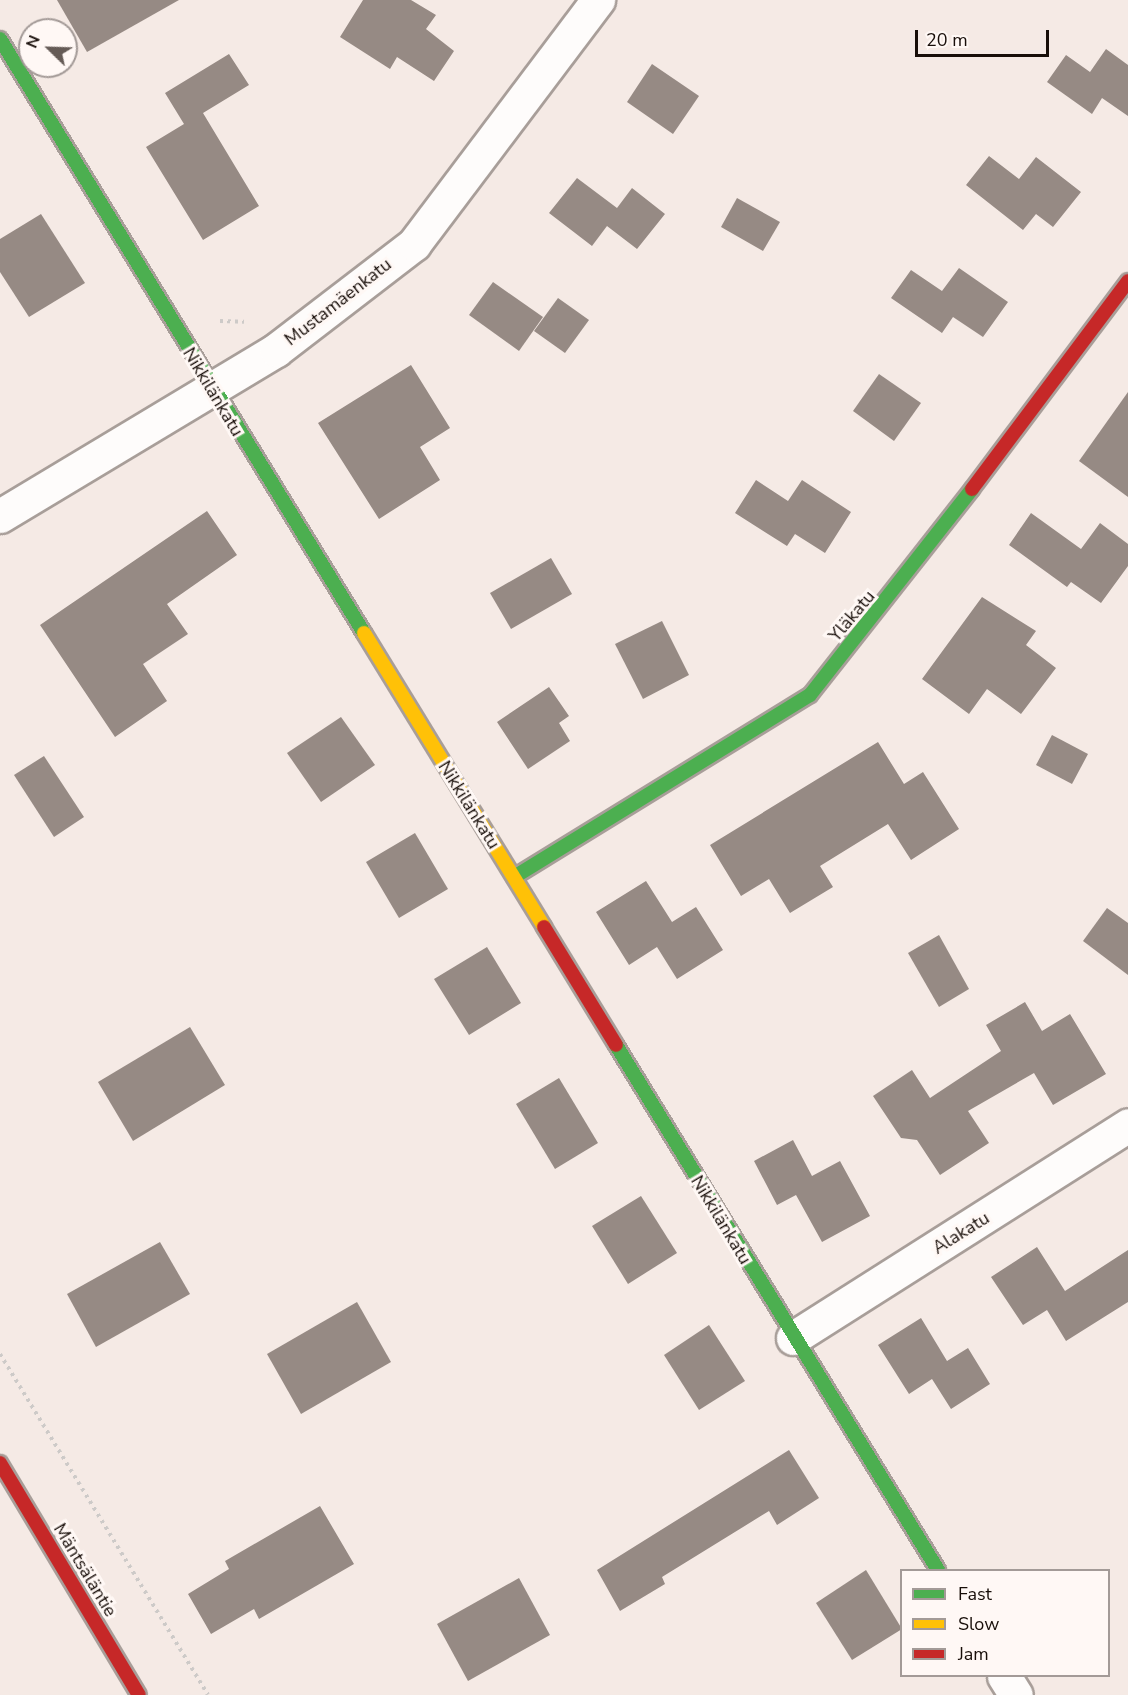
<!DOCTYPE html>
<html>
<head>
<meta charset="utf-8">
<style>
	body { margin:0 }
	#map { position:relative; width:1128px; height:1695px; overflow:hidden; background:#f5eae5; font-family:"Nunito Sans",sans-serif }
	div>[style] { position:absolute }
	.building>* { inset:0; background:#968a84 }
	.path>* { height:4px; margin-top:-2px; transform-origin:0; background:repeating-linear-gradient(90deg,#cdcac8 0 3px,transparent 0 7.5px) }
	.roads { filter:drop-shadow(2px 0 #a89e99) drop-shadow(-2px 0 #a89e99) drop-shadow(0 2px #a89e99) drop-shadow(0 -2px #a89e99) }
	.street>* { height:33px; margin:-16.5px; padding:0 16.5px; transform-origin:16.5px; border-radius:16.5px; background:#fefcfb }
	.fast>* { height:14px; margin:-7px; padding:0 7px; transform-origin:7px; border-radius:7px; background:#4caf50 }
	.slow>* { height:14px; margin:-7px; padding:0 7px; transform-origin:7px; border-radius:7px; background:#ffc107 }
	.jam>* { height:14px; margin:-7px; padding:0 7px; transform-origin:7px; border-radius:7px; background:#c62828 }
	span { translate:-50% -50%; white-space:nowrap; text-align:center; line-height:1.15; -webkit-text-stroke:6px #fff8f5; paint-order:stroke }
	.street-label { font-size:18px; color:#180e09 }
	.legend { position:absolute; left:900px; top:1569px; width:210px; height:108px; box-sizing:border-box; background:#fff8f5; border:2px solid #a39a97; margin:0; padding:8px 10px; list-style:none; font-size:18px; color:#180e09 }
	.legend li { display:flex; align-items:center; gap:12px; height:30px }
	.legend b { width:30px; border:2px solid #a39a97 }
	.north { position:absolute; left:18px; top:18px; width:60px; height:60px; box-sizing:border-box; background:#fff8f5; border:2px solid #a39a97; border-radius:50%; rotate:293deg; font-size:16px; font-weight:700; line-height:24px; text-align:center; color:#180e09 }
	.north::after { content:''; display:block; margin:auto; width:21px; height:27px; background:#655b56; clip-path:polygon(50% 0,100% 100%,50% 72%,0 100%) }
	.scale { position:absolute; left:915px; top:30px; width:134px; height:27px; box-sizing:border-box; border:3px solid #180e09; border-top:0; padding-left:8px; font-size:18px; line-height:21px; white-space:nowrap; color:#180e09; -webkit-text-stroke:4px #fff8f5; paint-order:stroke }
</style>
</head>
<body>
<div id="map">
	<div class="building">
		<i style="clip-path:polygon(57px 0,179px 0,87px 52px)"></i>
		<i style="clip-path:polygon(363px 0,411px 0,436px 15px,426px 29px,454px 51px,434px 81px,397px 57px,390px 69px,340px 37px)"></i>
		<i style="clip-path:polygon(1106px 49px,1128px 65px,1128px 116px,1102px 98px,1092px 114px,1047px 82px,1066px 55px,1090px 72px)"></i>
		<i style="clip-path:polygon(229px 54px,249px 85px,203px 113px,259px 206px,203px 240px,146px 147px,184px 124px,165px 93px)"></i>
		<i style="clip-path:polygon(652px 64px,699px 96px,673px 134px,627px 102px)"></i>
		<i style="clip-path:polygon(989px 156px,1019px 179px,1036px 157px,1081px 192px,1053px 227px,1036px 214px,1023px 230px,966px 185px)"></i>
		<i style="clip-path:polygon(577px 178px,617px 208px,632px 188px,665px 214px,637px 249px,607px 226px,592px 246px,549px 213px)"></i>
		<i style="clip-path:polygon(737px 198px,780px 222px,763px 251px,721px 227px)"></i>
		<i style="clip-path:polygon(41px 214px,85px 283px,29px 317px,0 272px,0 239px)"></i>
		<i style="clip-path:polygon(959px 268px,1008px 302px,983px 337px,953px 317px,942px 333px,891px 298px,911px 270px,942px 291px)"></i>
		<i style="clip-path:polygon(493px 282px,543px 317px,519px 351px,469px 315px)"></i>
		<i style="clip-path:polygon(558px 298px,589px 320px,565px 353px,534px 331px)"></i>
		<i style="clip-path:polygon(411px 365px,450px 428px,420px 447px,440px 480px,379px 519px,318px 423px)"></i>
		<i style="clip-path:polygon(879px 374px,921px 403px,894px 441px,853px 411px)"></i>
		<i style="clip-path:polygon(1128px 392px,1128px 497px,1079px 461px)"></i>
		<i style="clip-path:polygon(756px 480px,788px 501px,802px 480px,851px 512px,825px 553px,795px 534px,787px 546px,735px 513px)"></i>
		<i style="clip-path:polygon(207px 511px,237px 555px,167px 604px,188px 634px,143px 664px,167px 701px,115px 737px,40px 625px)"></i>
		<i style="clip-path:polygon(1031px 513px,1081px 549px,1100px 523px,1128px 544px,1128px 566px,1101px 603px,1071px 582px,1067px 587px,1009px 545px)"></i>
		<i style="clip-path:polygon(551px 558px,572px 594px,511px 629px,490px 593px)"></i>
		<i style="clip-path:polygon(982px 597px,1036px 631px,1026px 645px,1056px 668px,1021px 714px,987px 689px,969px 714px,922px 679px)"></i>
		<i style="clip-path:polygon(662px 621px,689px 675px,643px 699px,615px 644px)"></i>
		<i style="clip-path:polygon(549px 687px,569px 716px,559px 723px,570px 741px,528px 769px,497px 722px)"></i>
		<i style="clip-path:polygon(341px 717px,375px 765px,321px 802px,287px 753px)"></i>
		<i style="clip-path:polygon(1052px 735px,1088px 754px,1072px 784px,1036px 765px)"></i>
		<i style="clip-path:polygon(878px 742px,904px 784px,923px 772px,959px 829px,911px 860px,888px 824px,820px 866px,833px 887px,790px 913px,769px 879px,741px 896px,710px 845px)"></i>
		<i style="clip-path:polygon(44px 756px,84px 817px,54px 837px,14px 775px)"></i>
		<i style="clip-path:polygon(415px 833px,448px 889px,399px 918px,366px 862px)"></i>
		<i style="clip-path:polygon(646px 881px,672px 922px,696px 907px,723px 950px,677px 979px,657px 947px,629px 965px,596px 912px)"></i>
		<i style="clip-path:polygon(1107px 908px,1128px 923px,1128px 975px,1083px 941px)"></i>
		<i style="clip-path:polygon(939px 935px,969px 989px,939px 1007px,908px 953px)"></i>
		<i style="clip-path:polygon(487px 947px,521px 1003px,469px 1035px,434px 979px)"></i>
		<i style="clip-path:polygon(1025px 1002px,1042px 1031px,1070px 1014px,1106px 1074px,1053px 1105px,1034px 1073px,968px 1111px,989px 1143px,940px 1175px,917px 1140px,901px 1138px,873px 1096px,912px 1070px,930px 1098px,1001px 1051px,986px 1025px)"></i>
		<i style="clip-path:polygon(190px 1027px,225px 1085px,133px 1141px,98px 1082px)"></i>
		<i style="clip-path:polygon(559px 1078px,598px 1143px,555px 1169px,516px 1104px)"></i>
		<i style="clip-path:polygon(793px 1140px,812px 1176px,840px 1161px,870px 1216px,822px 1242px,796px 1195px,777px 1205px,754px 1161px)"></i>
		<i style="clip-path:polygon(641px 1196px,677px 1253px,628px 1284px,592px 1226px)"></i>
		<i style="clip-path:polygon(160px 1242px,190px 1294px,96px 1347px,67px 1294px)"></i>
		<i style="clip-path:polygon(1037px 1247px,1065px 1291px,1128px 1250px,1128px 1302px,1066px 1341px,1047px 1310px,1023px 1325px,991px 1277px)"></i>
		<i style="clip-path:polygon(357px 1302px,391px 1362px,301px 1414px,267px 1354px)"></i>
		<i style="clip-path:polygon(921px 1318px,947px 1361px,968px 1348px,990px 1384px,951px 1409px,932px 1379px,909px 1394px,878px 1345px)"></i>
		<i style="clip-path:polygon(709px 1325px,745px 1381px,699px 1410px,664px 1355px)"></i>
		<i style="clip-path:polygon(789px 1450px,819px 1498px,777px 1525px,769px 1511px,662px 1577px,665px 1584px,620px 1611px,597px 1570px)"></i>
		<i style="clip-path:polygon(320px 1506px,354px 1564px,259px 1619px,254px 1609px,211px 1634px,188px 1594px,229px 1569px,225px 1561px)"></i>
		<i style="clip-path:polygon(866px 1570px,902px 1629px,852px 1660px,816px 1603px)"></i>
		<i style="clip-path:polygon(519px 1578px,550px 1635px,468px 1681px,437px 1624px)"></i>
	</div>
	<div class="path">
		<i style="left:220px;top:321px;width:24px;rotate:2deg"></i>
		<i style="left:0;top:1354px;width:399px;rotate:58.6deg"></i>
	</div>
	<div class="roads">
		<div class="street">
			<i style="left:0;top:516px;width:322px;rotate:-31deg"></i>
			<i style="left:276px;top:350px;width:174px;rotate:-37.5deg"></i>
			<i style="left:414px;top:244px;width:306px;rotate:-53deg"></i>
			<i style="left:793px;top:1338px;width:397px;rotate:-32.4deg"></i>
			<i style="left:1004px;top:1676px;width:22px;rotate:58deg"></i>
		</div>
		<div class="fast">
			<i style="left:0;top:39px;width:697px;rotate:58.5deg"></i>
			<i style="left:514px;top:877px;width:347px;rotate:-31.6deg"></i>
			<i style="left:810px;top:695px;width:262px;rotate:-51.8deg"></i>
			<i style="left:616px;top:1045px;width:616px;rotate:58.48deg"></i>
		</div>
		<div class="slow">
			<i style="left:364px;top:633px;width:345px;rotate:58.5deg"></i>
		</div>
		<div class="jam">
			<i style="left:972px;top:489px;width:260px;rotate:-53.1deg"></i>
			<i style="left:544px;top:927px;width:138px;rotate:58.6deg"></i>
			<i style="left:0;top:1463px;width:270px;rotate:59.1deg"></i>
		</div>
	</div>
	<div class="street-label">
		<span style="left:338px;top:302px;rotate:-38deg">Mustamäenkatu</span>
		<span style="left:213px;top:392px;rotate:59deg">Nikkilänkatu</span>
		<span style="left:852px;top:616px;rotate:-50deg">Yläkatu</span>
		<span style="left:469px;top:805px;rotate:58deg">Nikkilänkatu</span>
		<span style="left:721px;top:1220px;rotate:59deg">Nikkilänkatu</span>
		<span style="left:961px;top:1233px;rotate:-32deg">Alakatu</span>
		<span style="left:85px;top:1570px;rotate:59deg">Mäntsäläntie</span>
	</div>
	<ul class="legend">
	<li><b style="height:8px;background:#4caf50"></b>Fast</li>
	<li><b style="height:8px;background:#ffc107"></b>Slow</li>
	<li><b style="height:8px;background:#c62828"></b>Jam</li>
	</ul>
	<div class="north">N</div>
	<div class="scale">20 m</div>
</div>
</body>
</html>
